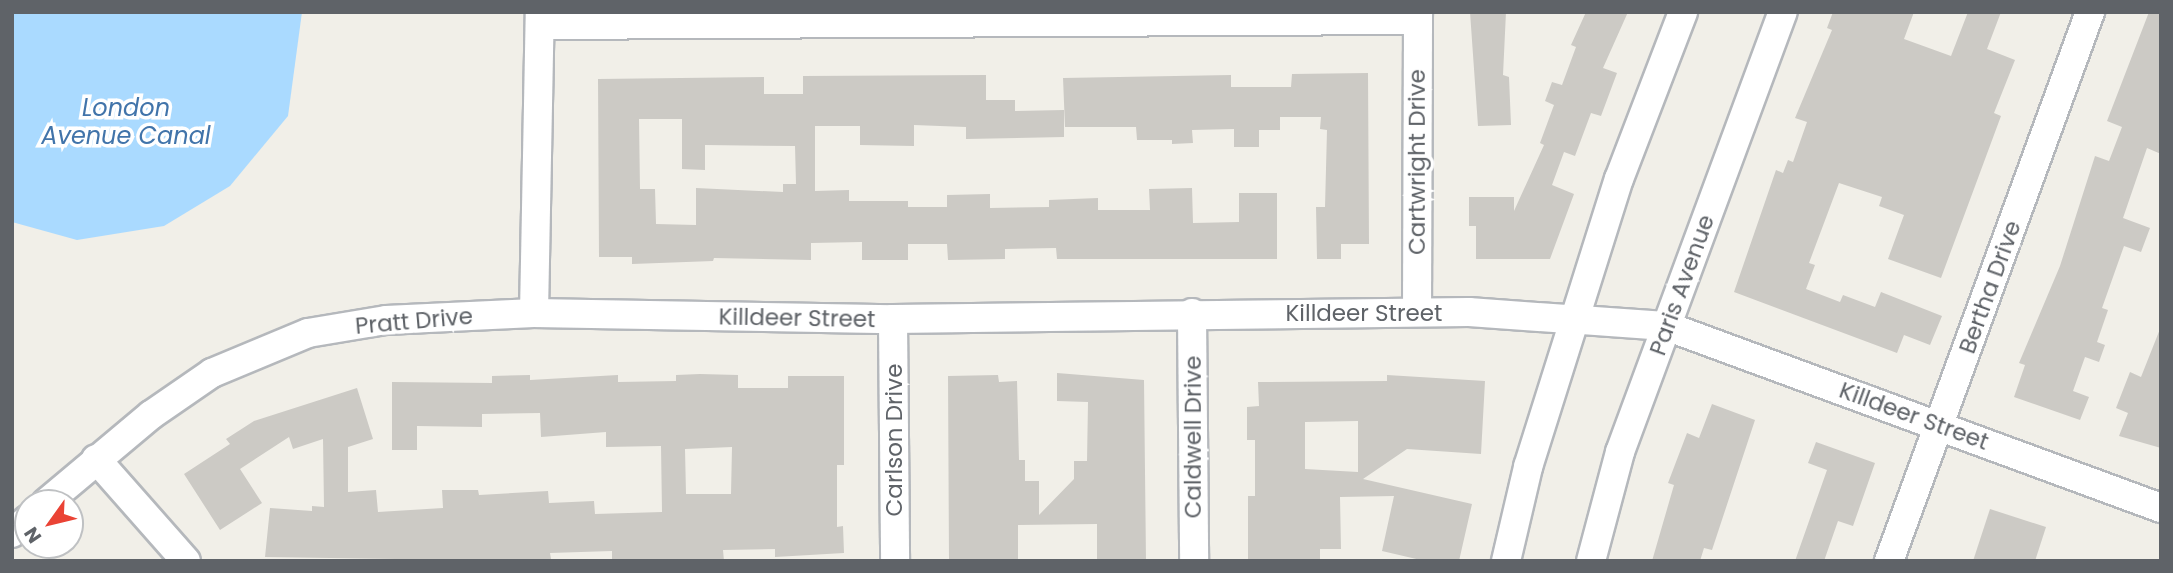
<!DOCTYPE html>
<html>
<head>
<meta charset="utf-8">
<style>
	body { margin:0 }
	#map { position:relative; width:2173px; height:573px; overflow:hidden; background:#f1efe8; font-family:Poppins,sans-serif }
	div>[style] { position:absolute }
	.water>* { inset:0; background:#aadaff }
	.building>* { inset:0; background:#cccac5 }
	.roads { filter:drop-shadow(2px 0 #b5b8bc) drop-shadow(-2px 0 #b5b8bc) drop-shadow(0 2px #b5b8bc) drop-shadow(0 -2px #b5b8bc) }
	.minor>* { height:28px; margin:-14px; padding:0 14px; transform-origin:14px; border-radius:14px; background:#fff }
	span { translate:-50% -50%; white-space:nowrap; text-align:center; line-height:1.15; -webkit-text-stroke:7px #fff; paint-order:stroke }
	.street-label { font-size:23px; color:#5f6368 }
	.water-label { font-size:24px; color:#4174aa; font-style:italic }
	.frame { position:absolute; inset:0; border:14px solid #5f6368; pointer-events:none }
	.north { position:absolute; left:14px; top:489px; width:70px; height:70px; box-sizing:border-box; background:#fff; border:2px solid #bfc1c3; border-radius:50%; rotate:236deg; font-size:19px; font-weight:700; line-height:28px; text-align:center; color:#5f6368 }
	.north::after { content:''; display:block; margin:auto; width:24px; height:32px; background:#ea4335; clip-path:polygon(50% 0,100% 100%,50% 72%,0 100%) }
</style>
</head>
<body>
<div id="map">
	<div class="water">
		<i style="clip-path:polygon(12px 12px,302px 12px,288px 116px,230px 186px,164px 226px,77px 240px,12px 222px)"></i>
	</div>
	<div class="building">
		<i style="clip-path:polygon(1470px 12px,1506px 12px,1503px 75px,1509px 77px,1511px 125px,1478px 126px)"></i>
		<i style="clip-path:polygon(1586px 12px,1628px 12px,1603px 68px,1617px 73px,1601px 116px,1591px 113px,1575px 156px,1564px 152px,1552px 185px,1574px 194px,1550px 259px,1476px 259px,1476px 226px,1469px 226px,1469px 197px,1514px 197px,1514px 211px,1544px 145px,1540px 143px,1554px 105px,1545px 101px,1552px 82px,1562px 85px,1576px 47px,1571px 45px)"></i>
		<i style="clip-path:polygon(1833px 12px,1914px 12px,1904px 39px,1951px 56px,1968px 12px,2001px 12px,1987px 49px,2015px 60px,1994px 113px,2001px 116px,1941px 278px,1888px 259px,1904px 215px,1879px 206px,1882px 197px,1839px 183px,1809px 263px,1815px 265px,1806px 289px,1840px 302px,1843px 295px,1875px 307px,1881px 292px,1942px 316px,1930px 345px,1904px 335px,1897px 353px,1734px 292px,1776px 170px,1783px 173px,1788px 160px,1793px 162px,1807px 122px,1795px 118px,1832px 30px,1827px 28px)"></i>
		<i style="clip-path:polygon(2149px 12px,2161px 12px,2161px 154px,2147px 148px,2123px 218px,2150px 228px,2141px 252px,2124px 246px,2102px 308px,2108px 310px,2097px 342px,2105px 345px,2099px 362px,2085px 357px,2073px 391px,2089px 397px,2080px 420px,2014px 397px,2025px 365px,2019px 363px,2060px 266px,2095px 156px,2109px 161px,2122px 127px,2107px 121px)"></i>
		<i style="clip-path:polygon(1368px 73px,1369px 244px,1341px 244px,1341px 259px,1317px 259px,1316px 207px,1325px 207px,1327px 130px,1320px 129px,1321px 117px,1280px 117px,1280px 130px,1259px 130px,1259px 147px,1234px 147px,1234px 129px,1192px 130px,1193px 143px,1172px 144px,1172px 140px,1137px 140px,1136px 127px,1065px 127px,1063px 78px,1231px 75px,1231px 87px,1291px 87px,1292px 74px)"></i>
		<i style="clip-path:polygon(evenodd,986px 75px,986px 100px,1015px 100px,1015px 111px,1064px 110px,1064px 137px,966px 139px,966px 127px,914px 125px,914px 146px,860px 145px,860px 126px,815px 126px,815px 191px,849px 190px,849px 201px,908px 201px,908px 207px,947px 207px,947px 195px,990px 194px,990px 208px,1049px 207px,1049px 200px,1098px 198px,1098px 210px,1150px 210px,1149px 189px,1192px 188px,1193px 223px,1239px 222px,1239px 193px,1277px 193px,1277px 259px,1057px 259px,1056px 248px,1005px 249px,1005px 259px,948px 260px,947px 244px,908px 244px,908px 260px,862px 260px,862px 242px,811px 243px,811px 260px,714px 258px,713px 261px,632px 264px,632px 257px,599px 257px,598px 79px,764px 77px,764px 94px,803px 94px,803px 76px,986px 75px,639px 119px,682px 119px,682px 169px,705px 170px,705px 145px,795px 146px,796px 184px,783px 184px,783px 192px,696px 188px,696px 225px,656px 224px,655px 189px,640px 189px,639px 119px)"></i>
		<i style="clip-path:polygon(2160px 329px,2161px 330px,2161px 448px,2119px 436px,2128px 413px,2116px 408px,2130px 372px,2141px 377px)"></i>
		<i style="clip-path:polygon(1057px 373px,1144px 380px,1146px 561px,1097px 561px,1097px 524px,1018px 525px,1018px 561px,949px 561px,948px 376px,998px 375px,999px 382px,1017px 381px,1019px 460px,1025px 460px,1025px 481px,1039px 481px,1039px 515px,1074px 479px,1074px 461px,1087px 461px,1088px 402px,1057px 401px)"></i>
		<i style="clip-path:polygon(evenodd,700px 374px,738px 375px,738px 388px,788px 388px,788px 376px,844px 376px,844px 465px,837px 465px,837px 527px,843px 526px,844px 553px,775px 557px,775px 549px,723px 550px,724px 561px,612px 561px,612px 551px,550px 553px,551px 559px,519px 561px,265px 557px,270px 508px,312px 511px,312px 506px,324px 507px,323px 439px,293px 449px,289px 437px,240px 469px,262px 503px,220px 530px,184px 474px,230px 444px,226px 439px,254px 421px,357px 388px,373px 439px,348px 447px,348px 492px,376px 490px,378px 512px,443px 508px,442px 490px,478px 490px,479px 495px,548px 491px,549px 503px,594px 501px,595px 514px,662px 512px,661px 446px,606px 447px,606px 432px,541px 437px,540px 413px,482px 414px,482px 427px,417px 426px,417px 450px,392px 450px,392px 382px,492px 383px,492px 376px,530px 375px,530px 380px,618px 375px,618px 382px,676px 381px,676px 375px,700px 374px,732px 447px,731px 494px,686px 494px,685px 449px,732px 447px)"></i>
		<i style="clip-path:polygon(evenodd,1387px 375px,1485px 381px,1481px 454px,1407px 449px,1363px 479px,1472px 504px,1459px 561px,1425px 561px,1382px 551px,1394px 496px,1340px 497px,1341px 549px,1320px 549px,1320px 561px,1248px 561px,1248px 496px,1255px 496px,1255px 440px,1247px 440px,1247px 407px,1259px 406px,1258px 382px,1387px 381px,1387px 375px,1358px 421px,1358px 472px,1305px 469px,1305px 422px,1358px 421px)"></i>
		<i style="clip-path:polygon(1712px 404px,1755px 420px,1712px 550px,1704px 548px,1700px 561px,1652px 561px,1674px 485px,1668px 483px,1687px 433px,1699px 438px)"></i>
		<i style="clip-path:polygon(1816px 442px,1875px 463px,1853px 526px,1838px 521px,1824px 561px,1795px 561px,1827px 470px,1808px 463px)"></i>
		<i style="clip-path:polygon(1990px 509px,2046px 527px,2035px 561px,1973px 561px)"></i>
	</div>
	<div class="roads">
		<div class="minor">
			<i style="left:541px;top:25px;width:877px;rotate:-0.33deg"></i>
			<i style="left:1417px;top:312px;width:300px;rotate:-89.8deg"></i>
			<i style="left:534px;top:313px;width:301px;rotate:-88.9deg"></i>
			<i style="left:1192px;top:313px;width:248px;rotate:89.5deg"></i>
			<i style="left:893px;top:319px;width:242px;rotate:89.5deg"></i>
			<i style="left:96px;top:459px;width:136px;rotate:48.6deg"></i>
			<i style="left:46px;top:503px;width:137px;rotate:-40deg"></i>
			<i style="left:151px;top:415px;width:74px;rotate:-34.5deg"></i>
			<i style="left:212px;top:373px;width:104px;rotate:-22.6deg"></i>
			<i style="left:308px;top:333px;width:79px;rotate:-9.5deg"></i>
			<i style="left:386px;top:320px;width:148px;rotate:-2.7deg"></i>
			<i style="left:534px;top:313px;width:359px;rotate:1deg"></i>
			<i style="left:893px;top:319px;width:576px;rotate:-0.7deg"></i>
			<i style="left:1469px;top:312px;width:197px;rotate:4.1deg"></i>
			<i style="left:1666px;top:326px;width:527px;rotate:20.19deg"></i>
			<i style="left:12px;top:533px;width:21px;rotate:-41deg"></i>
			<i style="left:1506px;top:561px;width:97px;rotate:-76.8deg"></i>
			<i style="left:1528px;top:467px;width:302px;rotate:-72.5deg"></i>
			<i style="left:1619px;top:179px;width:179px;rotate:-69deg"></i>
			<i style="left:1591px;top:561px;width:113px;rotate:-75.1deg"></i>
			<i style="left:1620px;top:452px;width:469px;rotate:-69.7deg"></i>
			<i style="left:1889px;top:561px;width:585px;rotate:-69.89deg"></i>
		</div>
	</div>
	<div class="street-label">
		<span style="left:1417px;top:162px;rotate:-90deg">Cartwright Drive</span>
		<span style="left:1682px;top:285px;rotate:-70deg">Paris Avenue</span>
		<span style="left:1990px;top:287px;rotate:-70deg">Bertha Drive</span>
		<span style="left:1364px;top:313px">Killdeer Street</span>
		<span style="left:797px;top:318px;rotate:1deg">Killdeer Street</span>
		<span style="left:414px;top:321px;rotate:-5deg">Pratt Drive</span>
		<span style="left:1914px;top:416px;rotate:20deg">Killdeer Street</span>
		<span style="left:1193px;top:437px;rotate:-90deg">Caldwell Drive</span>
		<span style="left:894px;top:440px;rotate:-90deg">Carlson Drive</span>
	</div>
	<div class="water-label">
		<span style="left:126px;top:122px">London<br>Avenue Canal</span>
	</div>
	<div class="frame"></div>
	<div class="north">N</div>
</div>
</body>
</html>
